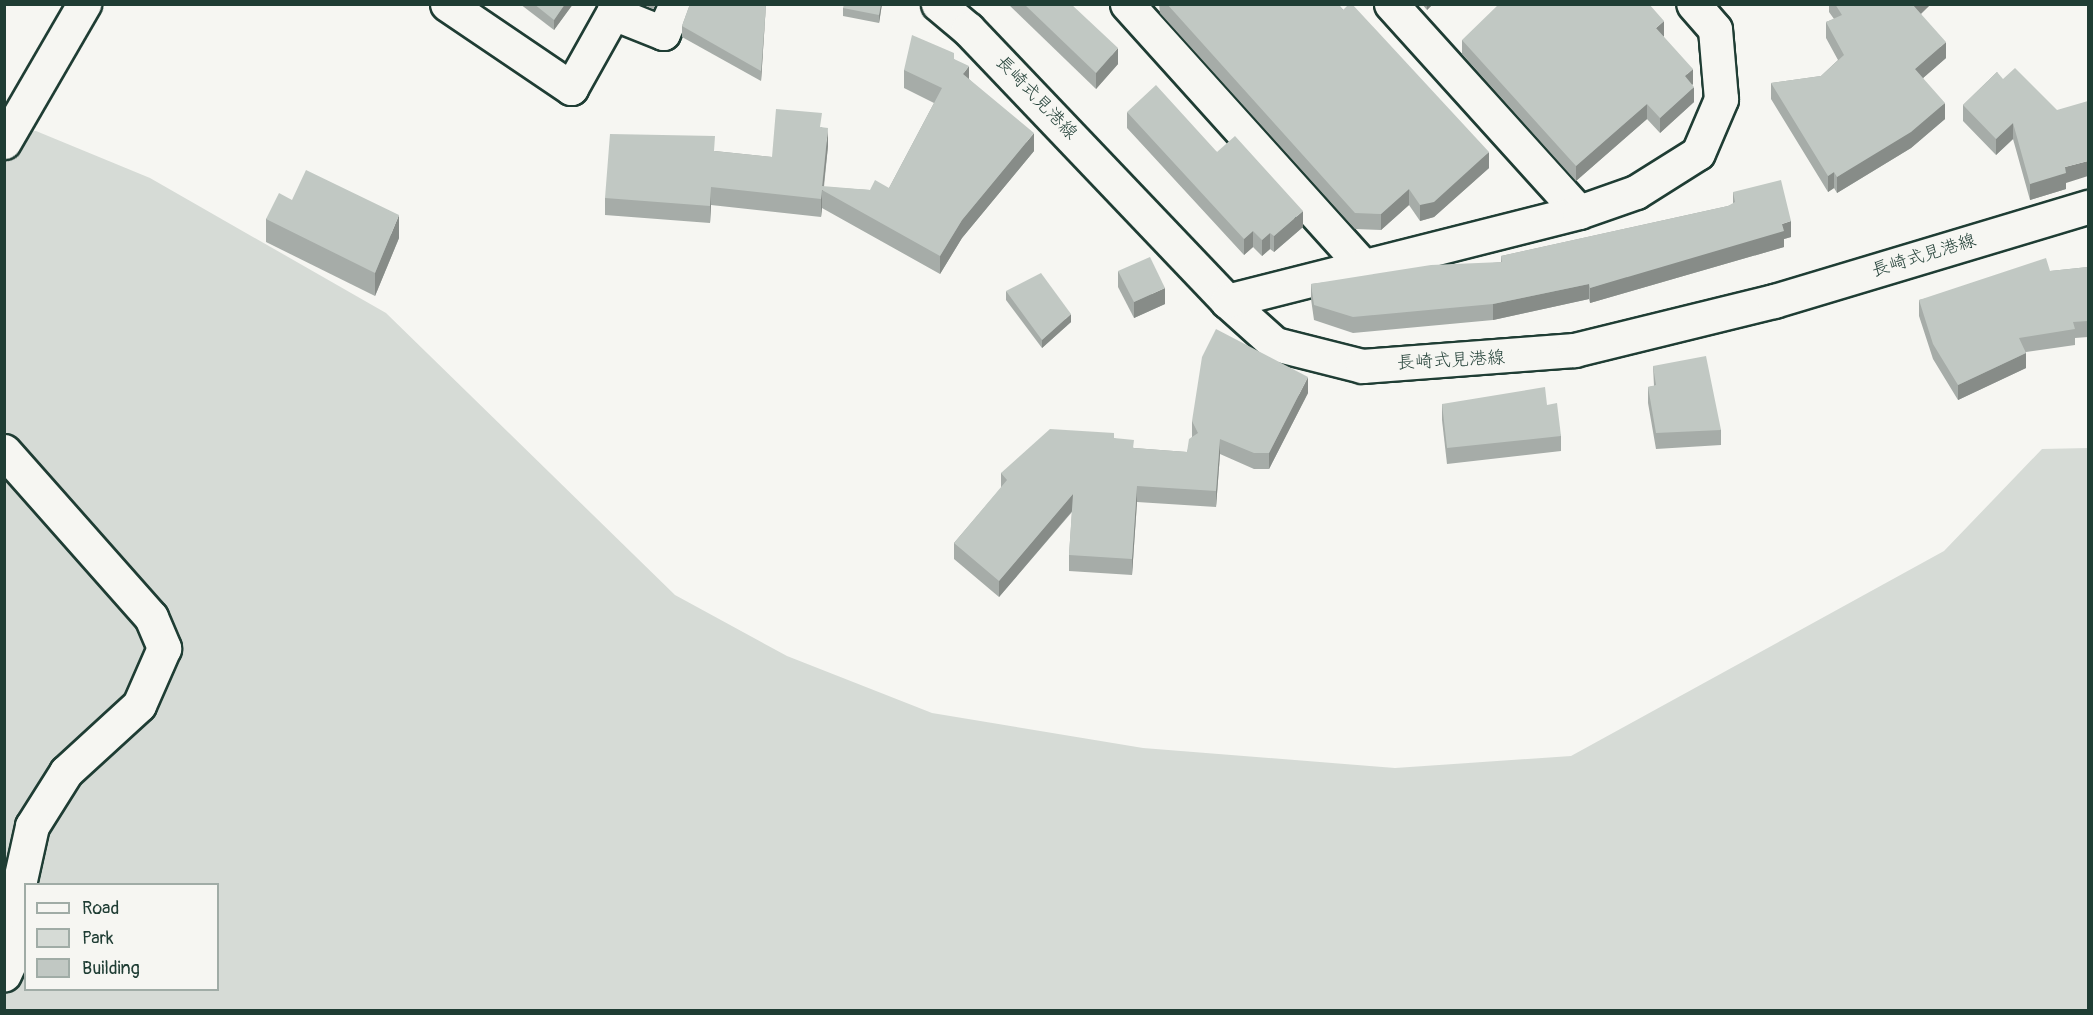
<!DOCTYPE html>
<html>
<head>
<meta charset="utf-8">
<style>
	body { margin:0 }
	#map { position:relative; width:2093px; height:1015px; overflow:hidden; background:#f6f6f2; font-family:Pangolin,"Klee One",sans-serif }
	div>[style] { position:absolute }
	.green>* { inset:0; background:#d6dbd6 }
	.roads { filter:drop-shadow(2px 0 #1f3d34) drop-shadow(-2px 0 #1f3d34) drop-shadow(0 2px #1f3d34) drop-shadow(0 -2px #1f3d34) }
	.street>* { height:33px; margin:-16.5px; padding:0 16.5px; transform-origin:16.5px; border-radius:16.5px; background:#f6f6f2 }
	.secondary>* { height:33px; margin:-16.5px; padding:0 16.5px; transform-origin:16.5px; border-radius:16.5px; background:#f6f6f2 }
	.wall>* { inset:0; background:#a6aca8 }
	.shaded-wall>* { inset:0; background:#878c88 }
	.building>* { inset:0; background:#c1c8c3 }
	span { translate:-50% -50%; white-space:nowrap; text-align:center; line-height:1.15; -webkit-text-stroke:6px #f6f6f2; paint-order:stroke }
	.street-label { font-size:18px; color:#1f3d34 }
	.frame { position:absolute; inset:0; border:6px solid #1f3d34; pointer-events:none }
	.legend { position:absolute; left:24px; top:883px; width:195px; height:108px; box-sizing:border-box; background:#f6f6f2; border:2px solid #a0aca6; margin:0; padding:8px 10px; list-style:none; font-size:18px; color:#1f3d34 }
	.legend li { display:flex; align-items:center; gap:12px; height:30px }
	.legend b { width:30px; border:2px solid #a0aca6 }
</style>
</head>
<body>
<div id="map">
	<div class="green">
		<i style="clip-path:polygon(evenodd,36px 131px,150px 178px,386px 313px,675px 595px,787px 656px,932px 713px,1143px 748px,1395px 768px,1571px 756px,1944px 551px,2042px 449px,2088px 448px,2088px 1010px,5px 1010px,5px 133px,36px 131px,26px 884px,218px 884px,218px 990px,26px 990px,26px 884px)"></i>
	</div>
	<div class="roads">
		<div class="street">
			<i style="left:447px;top:4px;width:150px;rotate:34.1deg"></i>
			<i style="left:571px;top:88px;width:86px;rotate:-60.8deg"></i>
			<i style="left:613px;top:13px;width:54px;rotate:21.8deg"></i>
			<i style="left:663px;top:33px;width:32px;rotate:-66deg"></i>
			<i style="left:1127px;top:4px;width:354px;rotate:48deg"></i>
			<i style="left:1391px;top:4px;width:280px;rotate:47.9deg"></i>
			<i style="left:4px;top:142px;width:160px;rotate:-59.9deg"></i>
			<i style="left:4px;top:451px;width:222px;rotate:48.5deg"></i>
			<i style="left:151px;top:617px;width:34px;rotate:67deg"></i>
			<i style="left:164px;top:648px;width:62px;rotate:113.7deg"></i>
			<i style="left:139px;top:705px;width:99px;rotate:137.5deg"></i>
			<i style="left:66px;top:772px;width:64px;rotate:122.2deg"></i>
			<i style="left:32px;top:826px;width:55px;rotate:102.5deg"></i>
			<i style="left:20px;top:880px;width:60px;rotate:90deg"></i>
			<i style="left:20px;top:940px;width:38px;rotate:115deg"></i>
		</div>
		<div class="secondary">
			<i style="left:938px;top:4px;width:39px;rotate:40deg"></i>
			<i style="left:968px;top:29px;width:376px;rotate:46.4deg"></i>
			<i style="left:1227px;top:301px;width:64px;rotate:41.9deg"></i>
			<i style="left:1275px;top:344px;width:90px;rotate:14.2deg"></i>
			<i style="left:1362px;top:366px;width:213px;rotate:-4.3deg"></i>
			<i style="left:1574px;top:350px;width:206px;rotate:-13.8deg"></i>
			<i style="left:1774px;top:301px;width:328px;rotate:-16.7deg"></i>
			<i style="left:1227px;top:301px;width:363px;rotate:-14.2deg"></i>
			<i style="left:1579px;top:212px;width:60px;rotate:-19.3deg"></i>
			<i style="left:1636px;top:192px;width:73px;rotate:-32.2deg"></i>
			<i style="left:1698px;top:153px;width:59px;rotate:-66.9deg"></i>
			<i style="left:1721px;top:99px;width:70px;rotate:-94.9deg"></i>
			<i style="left:1715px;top:29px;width:33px;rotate:-131deg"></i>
		</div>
	</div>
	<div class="wall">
		<i style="clip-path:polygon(520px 4px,573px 4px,554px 30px)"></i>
		<i style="clip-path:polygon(641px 4px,656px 4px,653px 9px)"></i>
		<i style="clip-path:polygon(690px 4px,766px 4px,761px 81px,682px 37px,682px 26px)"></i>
		<i style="clip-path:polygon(882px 4px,879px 23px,843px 16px,843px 8px)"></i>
		<i style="clip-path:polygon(1008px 4px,1071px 4px,1118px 64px,1096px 89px)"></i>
		<i style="clip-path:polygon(1159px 4px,1338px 4px,1489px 168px,1434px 217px,1420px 221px,1409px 205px,1381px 230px,1355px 229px,1160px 13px)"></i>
		<i style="clip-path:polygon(1422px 4px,1433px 4px,1427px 10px)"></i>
		<i style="clip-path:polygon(1829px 4px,1931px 4px,1921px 14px,1946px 58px,1923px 78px,1945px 119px,1911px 148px,1837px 193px,1834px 188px,1828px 192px,1771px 99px,1771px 83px,1821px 76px,1838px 60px,1826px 38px,1826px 22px,1834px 19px,1829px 12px)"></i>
		<i style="clip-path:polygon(1663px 36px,1693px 84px,1692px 85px,1694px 102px,1660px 133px,1647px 119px,1576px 181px,1462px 54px,1462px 40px,1664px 36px)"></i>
		<i style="clip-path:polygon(954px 59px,969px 79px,1034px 151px,962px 238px,940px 274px,822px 208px,821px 217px,711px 205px,710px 223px,605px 215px,605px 198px,715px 151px,772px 157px,822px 127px,828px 146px,824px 187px,870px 190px,889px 188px,934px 103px,904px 88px,904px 70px)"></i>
		<i style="clip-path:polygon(1997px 72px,2066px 183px,2066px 189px,2030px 200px,2013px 139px,1996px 155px,1963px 121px,1963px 105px)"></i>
		<i style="clip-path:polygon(1127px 112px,1217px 152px,1303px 227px,1274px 252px,1270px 249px,1262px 256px,1253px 247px,1244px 255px,1127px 128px)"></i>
		<i style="clip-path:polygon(1733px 192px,1791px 237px,1784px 239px,1784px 247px,1590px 303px,1589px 299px,1493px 320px,1353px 333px,1314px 320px,1311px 299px,1311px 284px,1501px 262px,1501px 256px,1728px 206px,1733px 204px)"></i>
		<i style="clip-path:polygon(292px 200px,399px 238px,375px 296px,266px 242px,266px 219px)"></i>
		<i style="clip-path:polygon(2088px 267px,2088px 337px,2075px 338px,2075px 345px,2026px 352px,2026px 368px,1958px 400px,1933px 359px,1919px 316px,1919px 300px,2050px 271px)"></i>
		<i style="clip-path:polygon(1118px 271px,1165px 304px,1134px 318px,1118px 287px)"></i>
		<i style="clip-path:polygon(1006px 291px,1071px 322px,1042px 348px,1006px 300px)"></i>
		<i style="clip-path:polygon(1653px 366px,1721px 430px,1721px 445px,1656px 449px,1648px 403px,1648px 387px,1654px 386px)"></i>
		<i style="clip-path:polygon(1308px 393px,1269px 469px,1254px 469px,1220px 454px,1216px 507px,1137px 502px,1132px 575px,1069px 571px,1069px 555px,1072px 512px,999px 597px,954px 559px,954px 543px,1001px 488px,1001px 473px,1114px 438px,1134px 448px,1187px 452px,1192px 437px,1192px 421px)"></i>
		<i style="clip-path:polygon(1442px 404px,1547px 405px,1561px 436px,1561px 451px,1447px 464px,1442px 420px)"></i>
	</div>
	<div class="shaded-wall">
		<i style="clip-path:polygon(565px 4px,573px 4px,554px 30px,554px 20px)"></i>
		<i style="clip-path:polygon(766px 4px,761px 81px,761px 71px)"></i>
		<i style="clip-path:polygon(881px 4px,882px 4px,879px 23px,879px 15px)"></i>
		<i style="clip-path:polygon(1427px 4px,1433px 4px,1427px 10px)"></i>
		<i style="clip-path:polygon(1914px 4px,1931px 4px,1913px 21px,1913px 5px)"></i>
		<i style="clip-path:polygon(1664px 21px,1664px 36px,1656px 43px,1656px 28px)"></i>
		<i style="clip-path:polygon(1946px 42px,1946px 58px,1915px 85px,1915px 69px)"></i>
		<i style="clip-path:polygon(1118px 48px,1118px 64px,1096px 89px,1096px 73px)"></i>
		<i style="clip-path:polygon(969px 66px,969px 83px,963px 74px)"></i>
		<i style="clip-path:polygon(1693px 69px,1693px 84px,1685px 91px,1685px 76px)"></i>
		<i style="clip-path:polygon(1694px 87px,1694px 102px,1660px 133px,1660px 118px)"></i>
		<i style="clip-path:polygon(1945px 103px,1945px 119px,1911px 148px,1837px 193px,1837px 177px)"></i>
		<i style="clip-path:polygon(1647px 104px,1647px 119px,1576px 181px,1576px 166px)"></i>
		<i style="clip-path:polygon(2013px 123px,2013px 139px,1996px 155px,1996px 139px)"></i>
		<i style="clip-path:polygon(828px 128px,828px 146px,823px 191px,822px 190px)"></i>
		<i style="clip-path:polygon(1034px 133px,1034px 151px,962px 238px,940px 274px,940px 256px,962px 220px)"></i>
		<i style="clip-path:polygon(1489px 152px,1489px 168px,1434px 217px,1420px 221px,1420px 205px)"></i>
		<i style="clip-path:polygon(2088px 161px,2088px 176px,2066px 183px,2066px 189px,2030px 200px,2030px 184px,2065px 167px)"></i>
		<i style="clip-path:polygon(1834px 172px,1834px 188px,1828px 192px,1828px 176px)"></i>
		<i style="clip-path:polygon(711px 187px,711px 205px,710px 223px,710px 206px)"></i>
		<i style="clip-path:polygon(1409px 189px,1409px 205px,1381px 230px,1381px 214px)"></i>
		<i style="clip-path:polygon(822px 190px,822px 208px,821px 217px,821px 199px)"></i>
		<i style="clip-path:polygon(1303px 211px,1303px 227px,1274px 252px,1274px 236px)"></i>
		<i style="clip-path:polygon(399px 215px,399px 238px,375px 296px,375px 273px)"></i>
		<i style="clip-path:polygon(1791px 221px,1791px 237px,1784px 239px,1784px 247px,1590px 303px,1590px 288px)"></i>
		<i style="clip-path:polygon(1253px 231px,1253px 247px,1244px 255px,1244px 239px)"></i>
		<i style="clip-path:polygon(1270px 233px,1270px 249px,1262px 256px,1262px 240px)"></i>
		<i style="clip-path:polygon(1589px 284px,1589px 299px,1493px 320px,1493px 304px)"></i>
		<i style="clip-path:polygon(1165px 288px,1165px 304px,1134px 318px,1134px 302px)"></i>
		<i style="clip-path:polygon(1071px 314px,1071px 322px,1042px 348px,1042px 340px)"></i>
		<i style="clip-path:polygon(2026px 353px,2026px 368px,1958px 400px,1958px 385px)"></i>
		<i style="clip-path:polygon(1308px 377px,1308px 393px,1269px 469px,1269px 453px)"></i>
		<i style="clip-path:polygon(1220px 439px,1220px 454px,1216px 507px,1216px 491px)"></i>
		<i style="clip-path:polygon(1137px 486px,1137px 502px,1132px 575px,1132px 559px)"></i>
		<i style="clip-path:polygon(1073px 494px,1073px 510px,999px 597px,999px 581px)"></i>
	</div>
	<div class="building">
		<i style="clip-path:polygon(534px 4px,565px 4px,554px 20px)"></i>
		<i style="clip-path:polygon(690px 4px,766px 4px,761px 71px,682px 26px)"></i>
		<i style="clip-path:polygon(844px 4px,881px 4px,879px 15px,843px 8px)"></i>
		<i style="clip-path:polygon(1024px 4px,1071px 4px,1118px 48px,1096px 73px)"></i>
		<i style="clip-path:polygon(1167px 4px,1338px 4px,1343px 10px,1349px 4px,1352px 4px,1489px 152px,1434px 202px,1420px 205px,1409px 189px,1381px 214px,1355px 213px)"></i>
		<i style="clip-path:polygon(1499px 4px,1649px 4px,1664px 21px,1656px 28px,1693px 69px,1685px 76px,1694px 87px,1660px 118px,1647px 104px,1576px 166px,1462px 40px)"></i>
		<i style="clip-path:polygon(1835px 4px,1914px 4px,1913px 5px,1946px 42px,1915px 69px,1945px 103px,1911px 132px,1837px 177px,1834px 172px,1828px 176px,1771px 83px,1821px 76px,1844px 55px,1826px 22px,1842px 15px)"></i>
		<i style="clip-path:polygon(912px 35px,954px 53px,954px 59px,969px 66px,963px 74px,1034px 133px,962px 220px,940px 256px,822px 190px,821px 199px,711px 187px,710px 206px,605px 198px,610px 134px,715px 136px,714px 151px,772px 157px,776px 109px,822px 113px,820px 127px,828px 128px,822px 186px,870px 190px,875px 180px,889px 188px,942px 88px,904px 70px)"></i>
		<i style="clip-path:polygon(2015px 68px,2057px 110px,2088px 101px,2088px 161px,2065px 167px,2066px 173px,2030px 184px,2013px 123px,1996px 139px,1963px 105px,1997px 72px,2003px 79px)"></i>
		<i style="clip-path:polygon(1156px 85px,1217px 152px,1235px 136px,1303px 211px,1274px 236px,1270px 233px,1262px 240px,1253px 231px,1244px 239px,1127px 112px)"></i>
		<i style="clip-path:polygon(306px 170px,399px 215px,375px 273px,266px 219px,279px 193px,292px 200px)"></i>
		<i style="clip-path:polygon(1781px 180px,1791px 221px,1782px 224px,1784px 231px,1590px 288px,1589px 284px,1493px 304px,1353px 317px,1314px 305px,1311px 284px,1431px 265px,1502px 262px,1501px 256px,1728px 206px,1735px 202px,1733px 192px)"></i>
		<i style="clip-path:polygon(1150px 257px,1165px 288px,1134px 302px,1118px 271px)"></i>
		<i style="clip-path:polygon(2046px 258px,2050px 271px,2088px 267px,2088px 321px,2073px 322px,2075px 329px,2019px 338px,2026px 353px,1958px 385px,1933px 344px,1919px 300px)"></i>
		<i style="clip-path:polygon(1041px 273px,1071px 314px,1042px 340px,1006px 291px)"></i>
		<i style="clip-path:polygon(1216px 329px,1308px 377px,1269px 453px,1254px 453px,1220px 439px,1216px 491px,1137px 486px,1132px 559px,1069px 555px,1073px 494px,999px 581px,954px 543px,1007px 480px,1001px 473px,1050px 429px,1114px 433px,1114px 438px,1134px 440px,1133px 448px,1187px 452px,1189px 439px,1198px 433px,1192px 421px,1202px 357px)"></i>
		<i style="clip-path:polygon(1706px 356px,1721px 430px,1656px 433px,1648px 387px,1656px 385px,1653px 366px)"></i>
		<i style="clip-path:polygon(1545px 387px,1547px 405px,1557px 403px,1561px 436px,1447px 448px,1442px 404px)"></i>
	</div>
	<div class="street-label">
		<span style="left:1036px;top:98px;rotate:46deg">長崎式見港線</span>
		<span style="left:1924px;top:256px;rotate:-17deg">長崎式見港線</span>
		<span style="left:1451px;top:361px;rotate:-3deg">長崎式見港線</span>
	</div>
	<div class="frame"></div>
	<ul class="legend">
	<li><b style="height:8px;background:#f6f6f2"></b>Road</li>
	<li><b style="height:16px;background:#d6dbd6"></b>Park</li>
	<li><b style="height:16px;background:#c1c8c3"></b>Building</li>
	</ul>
</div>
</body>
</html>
